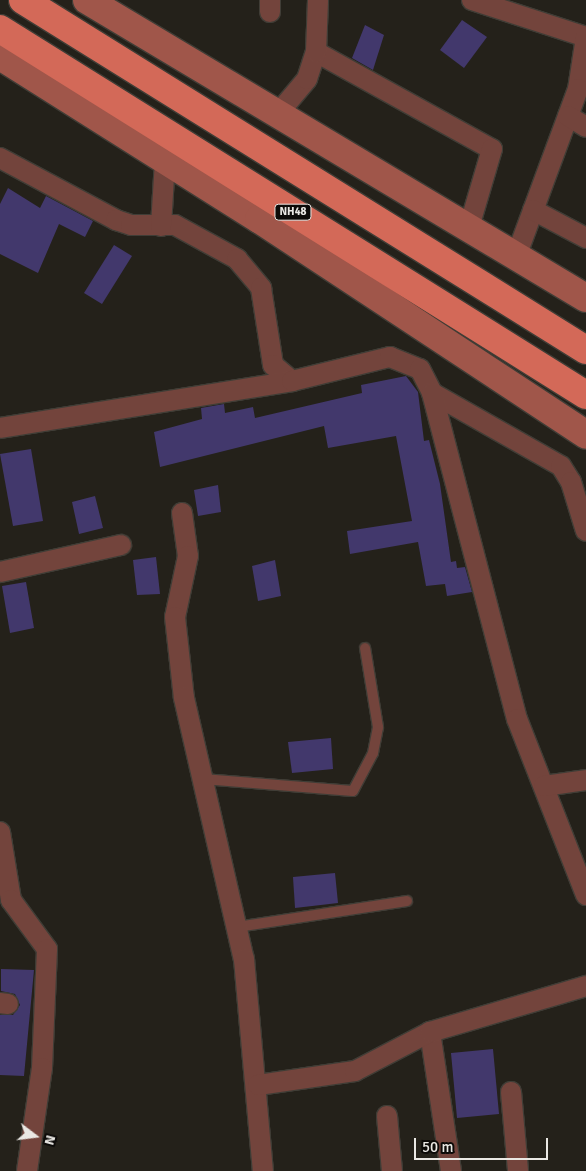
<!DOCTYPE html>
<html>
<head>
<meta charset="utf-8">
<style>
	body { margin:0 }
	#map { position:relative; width:586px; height:1171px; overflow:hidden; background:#24211a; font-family:Signika,sans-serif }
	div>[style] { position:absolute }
	.building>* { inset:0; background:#42386c }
	.roads { filter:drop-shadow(1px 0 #403d36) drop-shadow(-1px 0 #403d36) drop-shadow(0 1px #403d36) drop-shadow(0 -1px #403d36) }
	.service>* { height:10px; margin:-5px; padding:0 5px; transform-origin:5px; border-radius:5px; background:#73443c }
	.minor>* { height:20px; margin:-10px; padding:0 10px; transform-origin:10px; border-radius:10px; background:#73443c }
	.secondary>* { height:28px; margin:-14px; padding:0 14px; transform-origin:14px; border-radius:14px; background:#a0564a }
	.trunk>* { height:28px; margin:-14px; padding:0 14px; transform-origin:14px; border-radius:14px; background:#d36958 }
	span { translate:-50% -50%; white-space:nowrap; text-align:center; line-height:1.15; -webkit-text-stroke:5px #0c0a08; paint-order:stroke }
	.shield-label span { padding:1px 4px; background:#0c0a08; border:1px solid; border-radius:4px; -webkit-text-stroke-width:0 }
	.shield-label { font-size:11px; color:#eae8e4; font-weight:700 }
	.north { position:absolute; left:10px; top:1111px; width:50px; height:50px; -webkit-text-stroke:4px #0c0a08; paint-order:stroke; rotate:105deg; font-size:14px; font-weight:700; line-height:20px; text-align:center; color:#eae8e4 }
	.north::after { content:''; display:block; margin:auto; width:18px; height:22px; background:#eae8e4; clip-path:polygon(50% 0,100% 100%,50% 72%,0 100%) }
	.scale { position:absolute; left:414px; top:1138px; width:134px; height:22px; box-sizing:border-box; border:2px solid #eae8e4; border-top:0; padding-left:6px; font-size:15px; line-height:18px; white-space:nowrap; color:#eae8e4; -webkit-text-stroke:4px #0c0a08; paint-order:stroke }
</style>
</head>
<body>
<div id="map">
	<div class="building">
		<i style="clip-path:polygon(462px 20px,487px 37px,464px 68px,440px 50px)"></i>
		<i style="clip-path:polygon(365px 25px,384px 35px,373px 70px,352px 58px)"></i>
		<i style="clip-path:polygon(8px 188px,40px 208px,46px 196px,93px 221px,85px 237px,59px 224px,38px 273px,0 254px,0 204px)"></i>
		<i style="clip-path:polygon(114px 245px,132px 256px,102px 304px,84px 293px)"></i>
		<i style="clip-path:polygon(406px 376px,418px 392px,424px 441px,429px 440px,440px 484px,451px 562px,456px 561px,457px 568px,465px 567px,472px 592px,447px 596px,445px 584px,426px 586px,418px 542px,350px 554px,347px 531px,412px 521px,396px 436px,328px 448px,324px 426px,160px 467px,154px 432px,202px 419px,201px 408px,224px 404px,225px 413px,253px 407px,255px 418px,362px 393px,361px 385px)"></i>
		<i style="clip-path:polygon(31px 449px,43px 521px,13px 526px,0 454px)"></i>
		<i style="clip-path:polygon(218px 485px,221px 512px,198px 516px,194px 490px)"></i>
		<i style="clip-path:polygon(95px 496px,103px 528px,79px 534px,72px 502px)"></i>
		<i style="clip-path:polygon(156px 557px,160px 594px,137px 595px,133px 560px)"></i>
		<i style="clip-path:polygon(275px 560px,281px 596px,258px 601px,252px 566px)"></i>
		<i style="clip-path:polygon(26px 582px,34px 628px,10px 633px,2px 586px)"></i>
		<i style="clip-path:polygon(331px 738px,333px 769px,292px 773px,288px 742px)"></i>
		<i style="clip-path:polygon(335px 873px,338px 903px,295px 908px,293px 877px)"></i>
		<i style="clip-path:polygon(1px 969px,34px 970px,24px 1076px,0 1075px,0 1015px,13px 1015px,20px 1005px,15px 994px,1px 991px)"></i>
		<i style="clip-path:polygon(493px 1049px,499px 1114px,457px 1118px,451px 1053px)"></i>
	</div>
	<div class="roads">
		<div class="service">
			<i style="left:203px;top:779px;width:150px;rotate:4.6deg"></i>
			<i style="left:353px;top:791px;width:43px;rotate:-62.2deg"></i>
			<i style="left:373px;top:753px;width:26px;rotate:-79deg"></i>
			<i style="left:378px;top:727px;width:80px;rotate:-99.3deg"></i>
			<i style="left:237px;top:927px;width:172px;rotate:-8.7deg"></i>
		</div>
		<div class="minor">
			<i style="left:270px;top:0;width:12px;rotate:90deg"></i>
			<i style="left:472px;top:0;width:120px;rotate:18deg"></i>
			<i style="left:586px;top:37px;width:53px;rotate:98.7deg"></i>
			<i style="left:578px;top:89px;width:176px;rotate:110.3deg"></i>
			<i style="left:316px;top:52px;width:201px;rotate:28.9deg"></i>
			<i style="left:492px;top:149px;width:81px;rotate:106.4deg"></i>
			<i style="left:276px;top:116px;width:48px;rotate:-50deg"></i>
			<i style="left:307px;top:79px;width:28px;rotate:-72deg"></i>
			<i style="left:316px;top:52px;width:52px;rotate:-87.8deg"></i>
			<i style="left:568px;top:116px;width:21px;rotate:31deg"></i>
			<i style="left:0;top:158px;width:132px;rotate:28.1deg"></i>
			<i style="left:116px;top:220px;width:16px;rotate:18deg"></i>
			<i style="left:131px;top:225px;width:44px"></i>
			<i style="left:175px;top:225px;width:71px;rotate:28.7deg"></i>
			<i style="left:237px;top:259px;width:38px;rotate:50deg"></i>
			<i style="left:261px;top:288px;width:78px;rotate:81.1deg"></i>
			<i style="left:273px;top:365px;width:25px;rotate:40deg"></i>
			<i style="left:533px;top:210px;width:60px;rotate:27.8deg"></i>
			<i style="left:161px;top:226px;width:66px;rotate:-86.5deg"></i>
			<i style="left:432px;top:393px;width:148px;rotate:29.5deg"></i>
			<i style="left:561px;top:466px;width:19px;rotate:58deg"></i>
			<i style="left:571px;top:482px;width:51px;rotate:73deg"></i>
			<i style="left:0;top:428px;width:296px;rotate:-9.1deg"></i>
			<i style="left:292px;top:381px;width:101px;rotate:-13.8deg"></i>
			<i style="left:390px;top:357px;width:32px;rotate:22deg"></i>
			<i style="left:420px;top:369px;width:27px;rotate:63deg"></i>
			<i style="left:432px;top:393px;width:337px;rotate:75.4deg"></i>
			<i style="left:517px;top:719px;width:189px;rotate:68.6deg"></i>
			<i style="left:182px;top:513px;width:43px;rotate:82.1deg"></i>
			<i style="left:188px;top:556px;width:62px;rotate:102deg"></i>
			<i style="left:175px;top:617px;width:81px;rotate:83.7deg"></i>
			<i style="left:184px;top:698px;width:268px;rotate:77.1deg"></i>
			<i style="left:244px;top:959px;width:213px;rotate:84.9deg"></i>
			<i style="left:0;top:572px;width:124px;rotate:-12.6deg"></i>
			<i style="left:544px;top:786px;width:42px;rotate:-8.1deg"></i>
			<i style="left:0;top:832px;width:69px;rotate:80.8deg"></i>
			<i style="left:11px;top:900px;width:61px;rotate:53.7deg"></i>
			<i style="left:47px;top:949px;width:119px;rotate:92.4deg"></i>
			<i style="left:42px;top:1068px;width:104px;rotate:98.3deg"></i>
			<i style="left:0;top:1003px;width:8px;rotate:7deg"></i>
			<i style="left:430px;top:1032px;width:141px;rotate:81.4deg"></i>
			<i style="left:258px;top:1085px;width:98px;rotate:-8.2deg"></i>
			<i style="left:355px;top:1071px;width:85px;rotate:-27.5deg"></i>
			<i style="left:430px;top:1032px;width:163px;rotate:-16.4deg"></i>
			<i style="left:511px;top:1092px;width:79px;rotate:84.9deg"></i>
			<i style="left:387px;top:1116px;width:55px;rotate:84.8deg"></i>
		</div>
		<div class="secondary">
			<i style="left:87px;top:0;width:581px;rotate:30.85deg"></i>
			<i style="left:0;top:56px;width:306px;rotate:32.2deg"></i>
			<i style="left:259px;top:219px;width:392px;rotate:33.4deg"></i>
		</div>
		<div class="trunk">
			<i style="left:23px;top:0;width:663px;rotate:31.87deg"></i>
			<i style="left:0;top:29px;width:691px;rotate:31.99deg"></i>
		</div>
	</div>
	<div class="shield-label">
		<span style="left:293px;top:212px">NH48</span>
	</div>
	<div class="north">N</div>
	<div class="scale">50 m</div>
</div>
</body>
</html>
